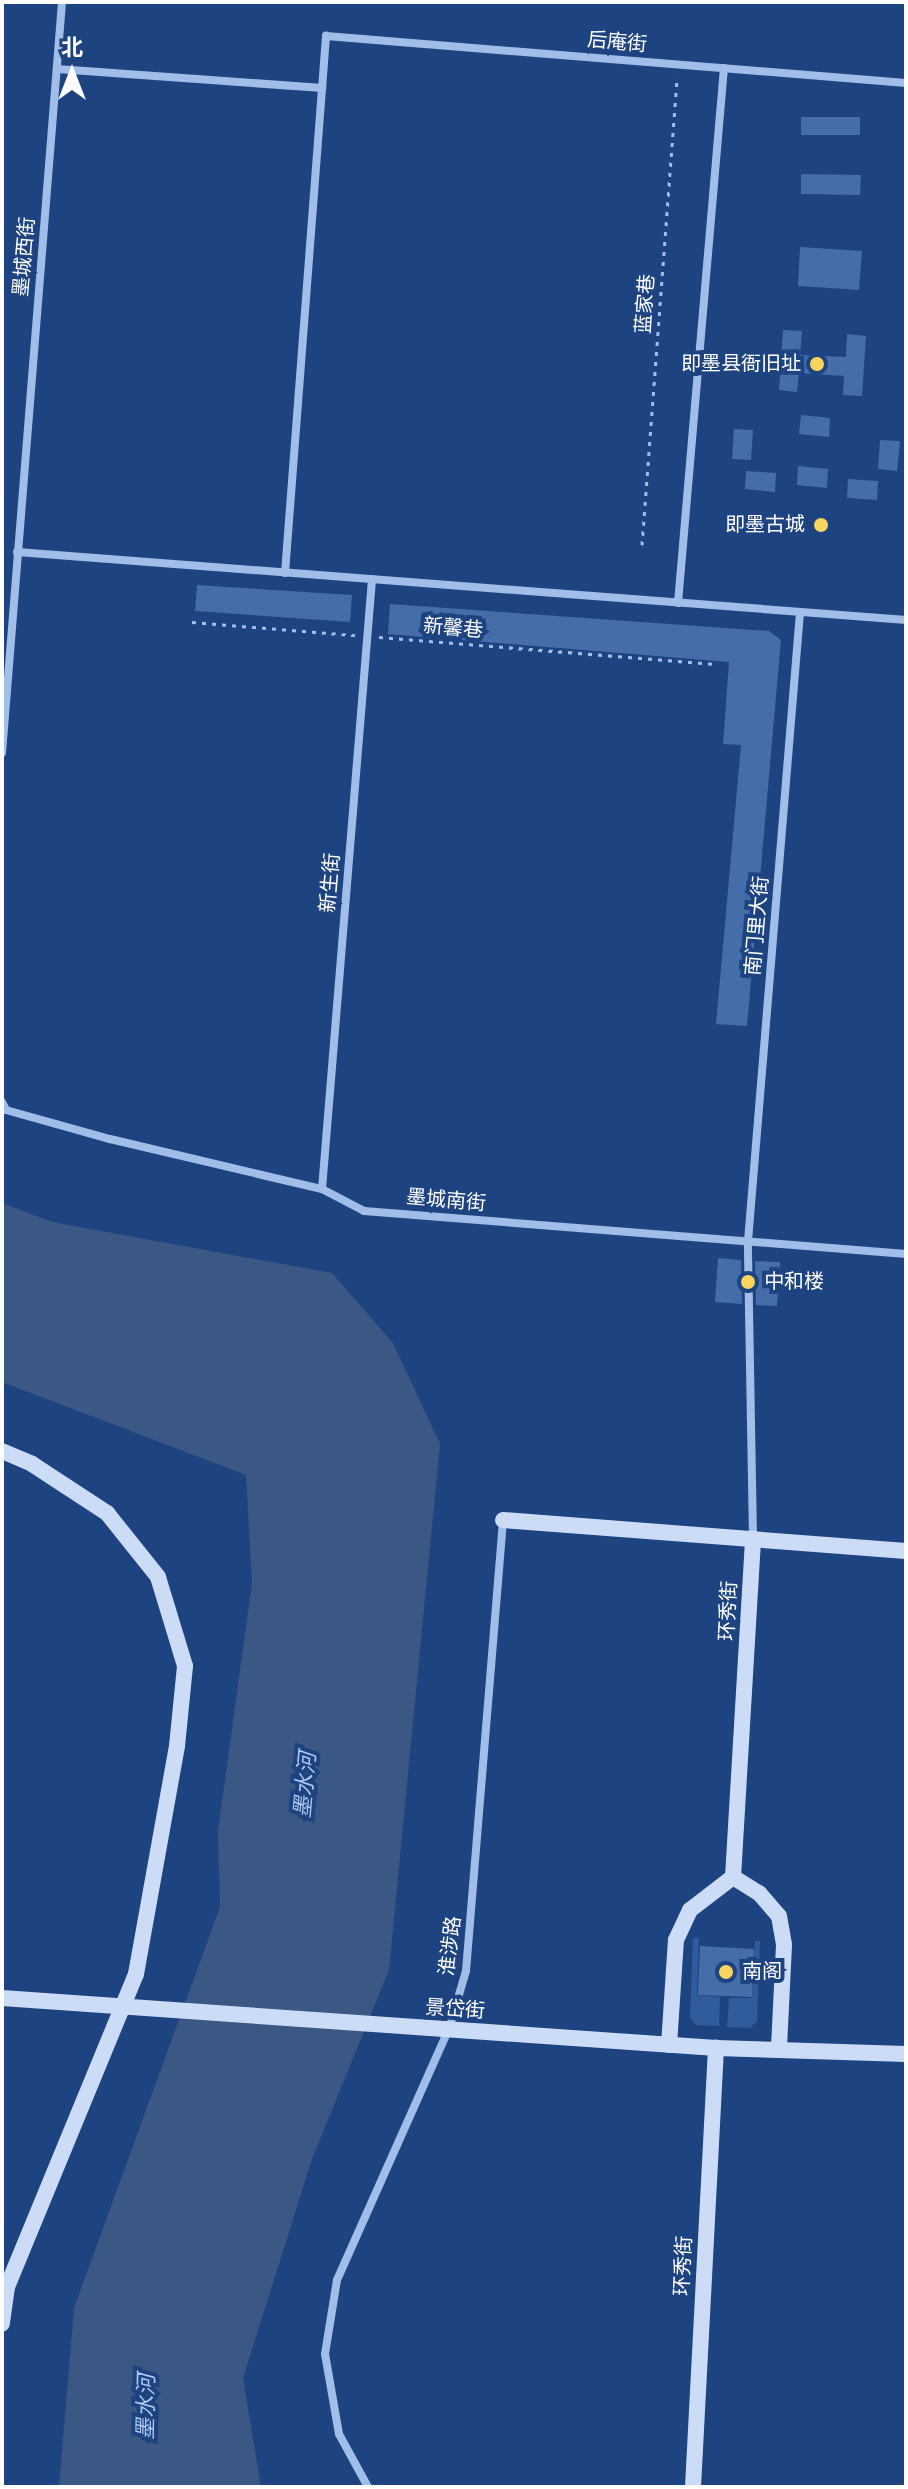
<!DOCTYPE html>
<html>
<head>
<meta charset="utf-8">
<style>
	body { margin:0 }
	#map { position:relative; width:908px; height:2489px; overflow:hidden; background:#1d4380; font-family:"Varela Round","Noto Sans SC",sans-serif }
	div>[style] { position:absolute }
	.green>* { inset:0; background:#305c9e }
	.water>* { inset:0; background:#3b5884 }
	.building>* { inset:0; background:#456daa }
	.path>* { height:3px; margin-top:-1.5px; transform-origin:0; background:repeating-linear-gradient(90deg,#a1bee9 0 4px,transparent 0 10px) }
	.street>* { height:8px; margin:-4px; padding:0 4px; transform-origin:4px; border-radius:4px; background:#a1bee9 }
	.secondary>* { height:16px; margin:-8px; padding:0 8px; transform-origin:8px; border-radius:8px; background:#ccdcf7 }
	.dots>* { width:22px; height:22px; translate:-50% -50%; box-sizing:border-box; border:4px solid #1d4380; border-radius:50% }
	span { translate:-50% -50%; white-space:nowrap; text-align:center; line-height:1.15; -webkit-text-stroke:8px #1d4380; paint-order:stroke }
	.street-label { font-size:20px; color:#fff }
	.poi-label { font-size:20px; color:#fff }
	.right { translate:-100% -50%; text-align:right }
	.left { translate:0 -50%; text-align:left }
	.water-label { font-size:22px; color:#acc8f1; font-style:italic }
	.frame { position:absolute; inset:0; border:4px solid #fff; pointer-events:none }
	.north { position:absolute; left:32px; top:32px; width:80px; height:80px; -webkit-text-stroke:6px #1d4380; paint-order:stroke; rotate:0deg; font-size:22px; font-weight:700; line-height:32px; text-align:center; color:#fff }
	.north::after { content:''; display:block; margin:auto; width:28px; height:36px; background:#fff; clip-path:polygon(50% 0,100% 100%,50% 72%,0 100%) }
</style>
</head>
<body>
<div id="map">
	<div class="green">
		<i style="clip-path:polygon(693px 1938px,699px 1938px,697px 1995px,720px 1997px,719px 2026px,696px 2025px,690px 2017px)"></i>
		<i style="clip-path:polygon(755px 1941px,760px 1941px,757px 2021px,750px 2028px,727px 2027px,729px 1998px,752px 1998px)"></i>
	</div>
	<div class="water">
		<i style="clip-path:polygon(2px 1203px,52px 1222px,332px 1273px,393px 1343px,440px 1444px,389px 1970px,312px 2159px,243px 2378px,261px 2487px,59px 2487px,74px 2308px,220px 1907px,218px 1831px,252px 1583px,246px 1475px,2px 1382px)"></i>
	</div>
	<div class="building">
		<i style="clip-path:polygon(801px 117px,860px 117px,860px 135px,801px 135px)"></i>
		<i style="clip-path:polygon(801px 174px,861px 175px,860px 195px,801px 194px)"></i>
		<i style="clip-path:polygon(800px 247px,862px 251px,859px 290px,798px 286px)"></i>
		<i style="clip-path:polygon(783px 330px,802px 331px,800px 355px,846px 357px,847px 334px,866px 336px,862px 396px,843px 395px,844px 376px,799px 373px,797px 392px,779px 390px)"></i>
		<i style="clip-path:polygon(801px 415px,830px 418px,829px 437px,799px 434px)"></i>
		<i style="clip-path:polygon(734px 429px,753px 430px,751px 460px,732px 459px)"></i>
		<i style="clip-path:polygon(880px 440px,900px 441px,897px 471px,878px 469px)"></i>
		<i style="clip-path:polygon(798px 466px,828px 469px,827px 488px,797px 485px)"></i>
		<i style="clip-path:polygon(746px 471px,776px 473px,775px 492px,745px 489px)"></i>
		<i style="clip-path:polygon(848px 479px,878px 481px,877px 500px,847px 498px)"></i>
		<i style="clip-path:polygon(197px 585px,352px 595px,350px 622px,195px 611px)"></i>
		<i style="clip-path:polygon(390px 604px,769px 631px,781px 640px,747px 1026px,716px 1024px,741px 745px,723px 744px,729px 662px,388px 634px)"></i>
		<i style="clip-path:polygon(718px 1258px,741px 1260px,742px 1304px,715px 1302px)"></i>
		<i style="clip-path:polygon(755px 1261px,780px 1262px,777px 1306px,756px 1305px)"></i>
		<i style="clip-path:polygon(700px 1946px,754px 1949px,752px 1997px,698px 1995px)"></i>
	</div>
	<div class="path">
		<i style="left:642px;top:545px;width:470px;rotate:-85.7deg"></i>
		<i style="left:192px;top:622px;width:164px;rotate:4.6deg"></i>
		<i style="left:379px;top:637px;width:334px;rotate:4.6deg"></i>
	</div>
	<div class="street">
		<i style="left:57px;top:69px;width:266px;rotate:4.1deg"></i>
		<i style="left:17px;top:552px;width:892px;rotate:4.37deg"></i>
		<i style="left:285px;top:573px;width:539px;rotate:-85.63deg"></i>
		<i style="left:326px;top:36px;width:582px;rotate:4.63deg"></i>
		<i style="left:678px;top:603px;width:537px;rotate:-85.09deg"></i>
		<i style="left:2px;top:753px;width:753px;rotate:-85.43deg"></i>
		<i style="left:2px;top:1102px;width:9px;rotate:63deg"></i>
		<i style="left:6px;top:1110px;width:108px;rotate:15.6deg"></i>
		<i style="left:110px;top:1139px;width:218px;rotate:13.3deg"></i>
		<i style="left:322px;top:1189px;width:47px;rotate:27.6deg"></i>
		<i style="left:364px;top:1211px;width:544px;rotate:4.54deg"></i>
		<i style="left:322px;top:1189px;width:612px;rotate:-85.31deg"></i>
		<i style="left:753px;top:1538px;width:297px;rotate:-91deg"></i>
		<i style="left:748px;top:1241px;width:630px;rotate:-85.27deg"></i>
		<i style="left:368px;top:2487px;width:60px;rotate:-118.7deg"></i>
		<i style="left:339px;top:2434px;width:81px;rotate:-99.9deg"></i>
		<i style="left:325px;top:2354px;width:75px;rotate:-80.8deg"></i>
		<i style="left:337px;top:2280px;width:275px;rotate:-66deg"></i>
		<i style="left:449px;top:2029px;width:60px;rotate:-73.7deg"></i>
		<i style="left:466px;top:1971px;width:453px;rotate:-85.3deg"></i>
	</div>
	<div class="secondary">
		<i style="left:2px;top:1451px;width:33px;rotate:23deg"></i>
		<i style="left:32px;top:1464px;width:90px;rotate:33.2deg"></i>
		<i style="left:107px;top:1513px;width:82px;rotate:51.4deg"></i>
		<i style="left:158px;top:1577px;width:93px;rotate:73.1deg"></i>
		<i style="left:185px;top:1666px;width:80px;rotate:95.7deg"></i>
		<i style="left:177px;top:1746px;width:232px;rotate:100.2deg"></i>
		<i style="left:136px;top:1974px;width:339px;rotate:112.4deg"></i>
		<i style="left:7px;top:2287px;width:37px;rotate:98deg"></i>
		<i style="left:503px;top:1520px;width:404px;rotate:4.4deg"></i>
		<i style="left:733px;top:1877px;width:339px;rotate:-86.6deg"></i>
		<i style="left:2px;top:1998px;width:716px;rotate:4.01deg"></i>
		<i style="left:716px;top:2048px;width:190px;rotate:1.8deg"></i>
		<i style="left:669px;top:2045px;width:105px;rotate:-86.2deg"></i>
		<i style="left:676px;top:1940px;width:33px;rotate:-65deg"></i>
		<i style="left:690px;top:1910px;width:54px;rotate:-37.5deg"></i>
		<i style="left:733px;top:1877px;width:31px;rotate:32deg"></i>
		<i style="left:759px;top:1893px;width:30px;rotate:49deg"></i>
		<i style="left:779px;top:1916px;width:29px;rotate:80deg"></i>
		<i style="left:784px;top:1945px;width:104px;rotate:92.8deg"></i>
		<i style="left:693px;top:2487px;width:440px;rotate:-87deg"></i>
	</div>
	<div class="dots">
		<i style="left:817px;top:364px;background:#f9d45f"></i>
		<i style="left:821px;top:525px;background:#f9d45f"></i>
		<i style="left:748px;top:1282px;background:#f9d45f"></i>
		<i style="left:726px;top:1972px;background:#f9d45f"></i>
	</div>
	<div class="street-label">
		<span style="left:617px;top:43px;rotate:5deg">后庵街</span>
		<span style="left:25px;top:257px;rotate:-85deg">墨城西街</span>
		<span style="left:646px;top:304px;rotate:-86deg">蓝家巷</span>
		<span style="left:453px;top:629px;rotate:5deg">新馨巷</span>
		<span style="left:331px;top:883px;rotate:-85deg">新生街</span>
		<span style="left:758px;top:926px;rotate:-85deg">南门里大街</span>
		<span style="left:446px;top:1201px;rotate:5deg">墨城南街</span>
		<span style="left:729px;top:1611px;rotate:-87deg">环秀街</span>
		<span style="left:451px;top:1946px;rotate:-83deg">淮涉路</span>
		<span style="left:455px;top:2010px;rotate:4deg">景岱街</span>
		<span style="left:684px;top:2266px;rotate:-87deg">环秀街</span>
	</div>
	<div class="poi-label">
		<span class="right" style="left:801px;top:364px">即墨县衙旧址</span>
		<span class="right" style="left:805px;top:525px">即墨古城</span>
		<span class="left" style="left:764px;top:1282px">中和楼</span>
		<span class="left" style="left:742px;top:1972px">南阁</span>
	</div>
	<div class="water-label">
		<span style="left:306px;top:1785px;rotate:-85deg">墨水河</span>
		<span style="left:147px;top:2407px;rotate:-89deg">墨水河</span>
	</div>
	<div class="frame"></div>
	<div class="north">北</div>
</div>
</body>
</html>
